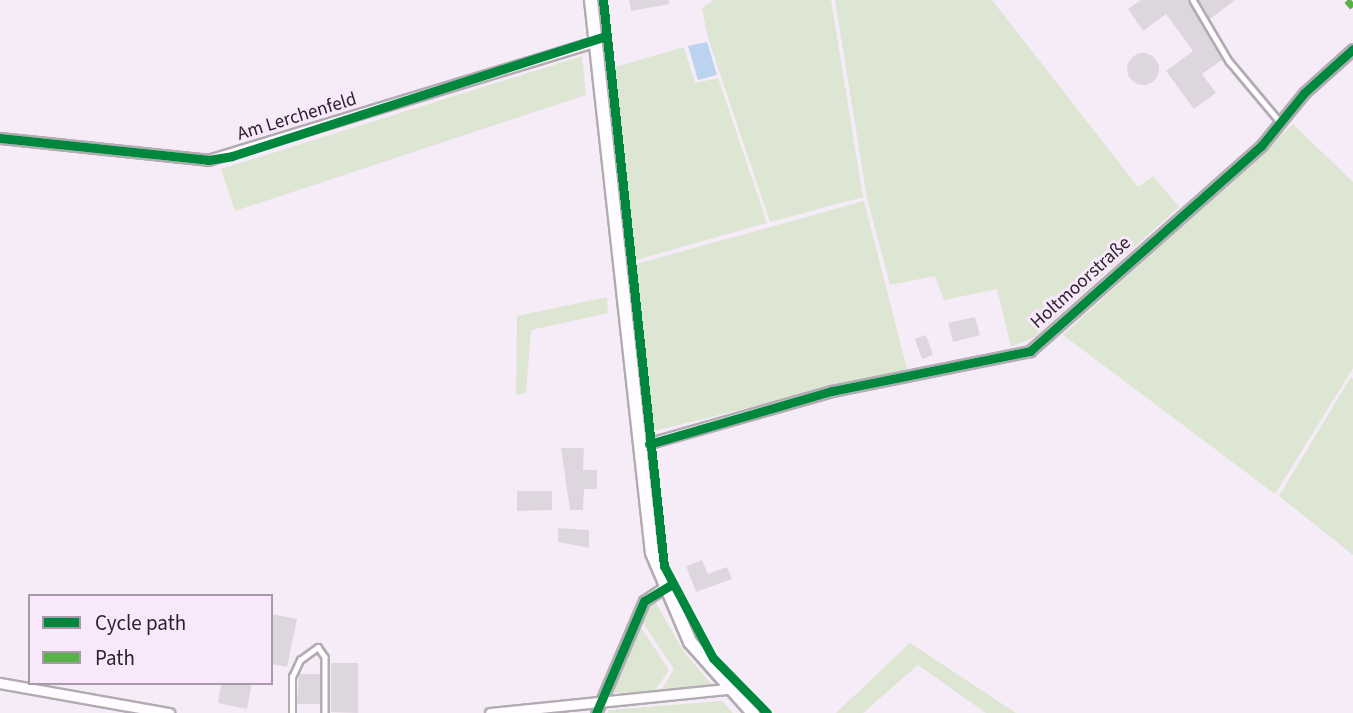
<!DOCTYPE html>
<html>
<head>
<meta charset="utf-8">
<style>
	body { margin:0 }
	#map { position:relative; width:1353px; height:713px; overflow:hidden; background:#f6ecf7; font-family:"Source Sans 3",sans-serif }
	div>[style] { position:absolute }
	.green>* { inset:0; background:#dde5d3 }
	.water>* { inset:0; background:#bbd3ef }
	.building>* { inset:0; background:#ded6de }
	.round { border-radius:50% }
	.roads { filter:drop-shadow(2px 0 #b2abb2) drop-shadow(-2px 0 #b2abb2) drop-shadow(0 2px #b2abb2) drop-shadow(0 -2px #b2abb2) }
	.lane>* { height:4.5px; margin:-2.25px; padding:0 2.25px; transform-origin:2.25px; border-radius:2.25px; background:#fefcfe }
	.street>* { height:9px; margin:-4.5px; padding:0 4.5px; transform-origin:4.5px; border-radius:4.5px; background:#fefcfe }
	.secondary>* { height:12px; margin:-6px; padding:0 6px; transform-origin:6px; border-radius:6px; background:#fefcfe }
	.quiet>* { height:7px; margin-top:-3.5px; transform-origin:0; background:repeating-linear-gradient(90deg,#56b246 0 14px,transparent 0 21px) }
	.cycleway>* { height:9px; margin:-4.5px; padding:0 4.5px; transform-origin:4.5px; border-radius:4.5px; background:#00873e }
	span { translate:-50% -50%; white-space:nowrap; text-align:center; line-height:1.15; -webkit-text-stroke:6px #f9e8fb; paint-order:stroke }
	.street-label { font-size:19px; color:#2a242b }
	.legend { position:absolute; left:28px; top:594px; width:245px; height:91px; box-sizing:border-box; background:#f9e8fb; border:2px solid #a69aa8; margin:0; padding:9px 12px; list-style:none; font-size:21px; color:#2a242b }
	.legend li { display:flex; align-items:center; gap:14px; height:35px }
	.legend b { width:35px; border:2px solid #a69aa8 }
</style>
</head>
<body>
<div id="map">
	<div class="green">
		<i style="clip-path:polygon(713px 0,831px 0,863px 197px,770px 222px,708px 38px,702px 8px)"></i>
		<i style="clip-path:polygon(835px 0,992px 0,1138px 187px,1153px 176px,1179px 207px,1034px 337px,1011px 347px,997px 289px,944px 300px,935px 276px,890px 285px,867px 198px)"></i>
		<i style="clip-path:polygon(684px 47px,695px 83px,718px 78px,767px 223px,636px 260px,615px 67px)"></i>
		<i style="clip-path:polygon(582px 56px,586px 95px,235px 211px,221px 169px)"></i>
		<i style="clip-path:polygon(1293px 124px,1353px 182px,1353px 368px,1275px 494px,1063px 335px)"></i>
		<i style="clip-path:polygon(864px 201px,907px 369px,654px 431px,636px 264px)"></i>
		<i style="clip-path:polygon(607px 297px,608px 313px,531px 330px,526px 393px,516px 395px,517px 316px)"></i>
		<i style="clip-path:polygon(1351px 377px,1353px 379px,1353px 555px,1279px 496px)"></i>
		<i style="clip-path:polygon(654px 600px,684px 652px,714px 687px,660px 692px,674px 669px,642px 622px)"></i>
		<i style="clip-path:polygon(640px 626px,669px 670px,654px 692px,608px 693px)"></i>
		<i style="clip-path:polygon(910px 643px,1016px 713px,986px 713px,918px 665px,863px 713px,836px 713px)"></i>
		<i style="clip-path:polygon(722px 701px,733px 713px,607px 713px,609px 710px)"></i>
	</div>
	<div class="water">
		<i style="clip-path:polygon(707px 42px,717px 75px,698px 80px,688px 46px)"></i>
	</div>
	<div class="building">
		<i style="clip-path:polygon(629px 0,669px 0,669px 4px,631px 11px)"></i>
		<i style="clip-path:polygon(1141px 0,1188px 0,1222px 60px,1202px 74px,1216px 93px,1194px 109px,1166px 71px,1193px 51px,1166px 14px,1143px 31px,1128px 9px)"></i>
		<i style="clip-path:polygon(1199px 0,1235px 0,1210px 19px)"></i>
		<i class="round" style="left:1127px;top:53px;width:32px;height:32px"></i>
		<i style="clip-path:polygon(975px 317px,980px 335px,953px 342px,948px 323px)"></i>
		<i style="clip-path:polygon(926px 335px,933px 355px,922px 359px,915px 339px)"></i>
		<i style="clip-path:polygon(561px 448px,584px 448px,583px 470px,597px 470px,597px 489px,584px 489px,583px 510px,570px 510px)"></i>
		<i style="clip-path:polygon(517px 491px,552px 491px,552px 510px,517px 511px)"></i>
		<i style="clip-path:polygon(558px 528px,589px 530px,589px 548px,558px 542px)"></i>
		<i style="clip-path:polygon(702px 560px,708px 574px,727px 567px,732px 579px,696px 592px,686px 566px)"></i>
		<i style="clip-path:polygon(271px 614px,297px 619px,287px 667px,271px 664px)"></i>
		<i style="clip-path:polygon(331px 663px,358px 663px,358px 713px,331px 712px)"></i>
		<i style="clip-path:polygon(299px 674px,320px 674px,320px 704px,297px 704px)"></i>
		<i style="clip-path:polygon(244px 683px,252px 683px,247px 709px,218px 703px,221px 684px)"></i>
	</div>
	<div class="roads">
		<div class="lane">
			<i style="left:1193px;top:0;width:71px;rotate:59.5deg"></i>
			<i style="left:1229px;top:61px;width:81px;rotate:50deg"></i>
			<i style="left:292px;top:713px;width:36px;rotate:-90deg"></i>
			<i style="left:292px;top:677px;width:19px;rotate:-65deg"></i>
			<i style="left:300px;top:660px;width:22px;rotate:-36deg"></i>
			<i style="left:318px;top:647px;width:12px;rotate:55deg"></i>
			<i style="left:325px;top:657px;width:56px;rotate:90deg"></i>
		</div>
		<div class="street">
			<i style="left:0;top:138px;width:209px;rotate:6deg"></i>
			<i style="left:208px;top:160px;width:405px;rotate:-17deg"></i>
			<i style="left:639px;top:446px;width:201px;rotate:-15.9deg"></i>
			<i style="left:832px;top:391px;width:202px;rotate:-11.4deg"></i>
			<i style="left:1030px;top:351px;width:309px;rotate:-41.6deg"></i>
			<i style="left:1261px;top:146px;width:68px;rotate:-50.9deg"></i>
			<i style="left:1304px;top:93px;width:66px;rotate:-41.9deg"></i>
			<i style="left:0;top:683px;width:172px;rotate:10.1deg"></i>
			<i style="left:490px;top:713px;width:238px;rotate:-5.8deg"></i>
			<i style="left:596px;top:713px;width:122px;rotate:-66.8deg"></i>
			<i style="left:644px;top:601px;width:23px;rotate:-34deg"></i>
		</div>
		<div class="secondary">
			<i style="left:591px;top:0;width:556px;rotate:83.71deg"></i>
			<i style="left:652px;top:553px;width:97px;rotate:66.9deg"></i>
			<i style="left:690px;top:642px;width:95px;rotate:48.4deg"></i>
		</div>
	</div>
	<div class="quiet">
		<i style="left:1347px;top:0;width:9px;rotate:49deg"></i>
	</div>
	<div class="cycleway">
		<i style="left:603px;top:0;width:569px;rotate:83.85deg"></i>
		<i style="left:664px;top:566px;width:104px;rotate:62deg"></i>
		<i style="left:713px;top:658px;width:77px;rotate:45.5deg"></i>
		<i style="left:0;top:138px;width:209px;rotate:6deg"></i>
		<i style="left:208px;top:160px;width:24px;rotate:-9deg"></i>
		<i style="left:232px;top:156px;width:393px;rotate:-17.8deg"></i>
		<i style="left:649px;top:444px;width:191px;rotate:-16.2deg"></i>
		<i style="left:832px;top:391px;width:202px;rotate:-11.4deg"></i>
		<i style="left:1030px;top:351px;width:309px;rotate:-41.6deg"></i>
		<i style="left:1261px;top:146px;width:68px;rotate:-50.9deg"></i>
		<i style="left:1304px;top:93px;width:66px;rotate:-41.9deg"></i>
		<i style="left:596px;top:713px;width:122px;rotate:-66.8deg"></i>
		<i style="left:644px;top:601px;width:31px;rotate:-31deg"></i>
	</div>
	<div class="street-label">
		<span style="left:297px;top:117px;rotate:-17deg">Am Lerchenfeld</span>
		<span style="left:1081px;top:283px;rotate:-42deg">Holtmoorstraße</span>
	</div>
	<ul class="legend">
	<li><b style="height:9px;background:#00873e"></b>Cycle path</li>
	<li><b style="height:9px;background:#56b246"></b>Path</li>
	</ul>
</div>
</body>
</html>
